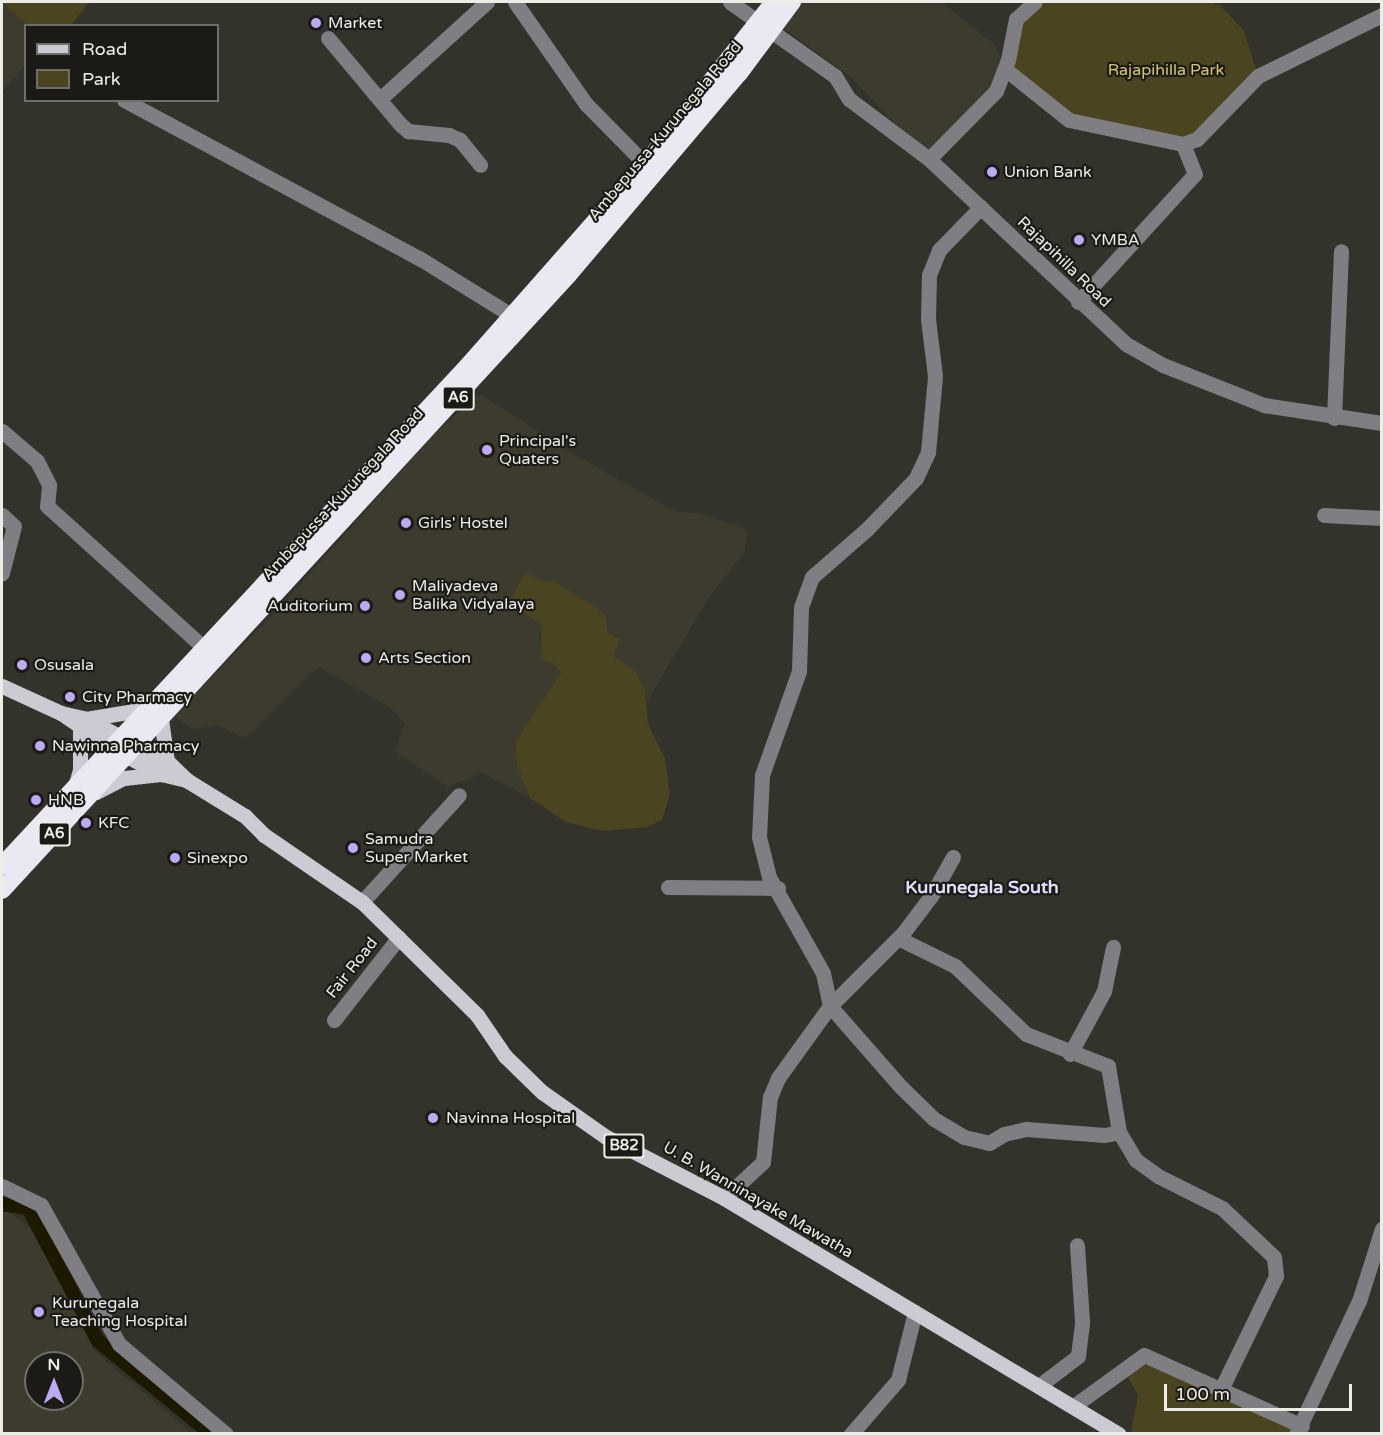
<!DOCTYPE html>
<html>
<head>
<meta charset="utf-8">
<style>
	body { margin:0 }
	#map { position:relative; width:1383px; height:1435px; overflow:hidden; background:#34332b; font-family:"Varela Round",sans-serif }
	div>[style] { position:absolute }
	.built>* { inset:0; background:#3d3b2d }
	.green>* { inset:0; background:#4a4421 }
	.canal>* { height:14px; margin:-7px; padding:0 7px; transform-origin:7px; border-radius:7px; background:#1d1800 }
	.minor>* { height:15px; margin:-7.5px; padding:0 7.5px; transform-origin:7.5px; border-radius:7.5px; background:#7f7e82 }
	.major>* { height:15px; margin:-7.5px; padding:0 7.5px; transform-origin:7.5px; border-radius:7.5px; background:#cccad2 }
	.highway>* { height:18px; margin:-9px; padding:0 9px; transform-origin:9px; border-radius:9px; background:#eae8f1 }
	.dots>* { width:16px; height:16px; translate:-50% -50%; box-sizing:border-box; border:3px solid #1b1a17; border-radius:50% }
	span { translate:-50% -50%; white-space:nowrap; text-align:center; line-height:1.15; -webkit-text-stroke:4.5px #1b1a17; paint-order:stroke }
	.shield-label span { padding:2px 4px; background:#1b1a17; border:2px solid; border-radius:4px; -webkit-text-stroke-width:0 }
	.shield-label { font-size:15px; color:#edece7; font-weight:700 }
	.poi-label { font-size:16px; color:#edece7 }
	.left { translate:0 -50%; text-align:left }
	.right { translate:-100% -50%; text-align:right }
	.park-label { font-size:16px; color:#d5c670 }
	.street-label { font-size:16px; color:#edece7 }
	.neighbourhood-label { font-size:18px; color:#e5defb; font-weight:700 }
	.frame { position:absolute; inset:0; border:3px solid #edece7; pointer-events:none }
	.legend { position:absolute; left:24px; top:24px; width:195px; height:78px; box-sizing:border-box; background:#1b1a17; border:2px solid #6f6e6a; margin:0; padding:8px 10px; list-style:none; font-size:18px; color:#edece7 }
	.legend li { display:flex; align-items:center; gap:12px; height:30px }
	.legend b { width:30px; border:2px solid #6f6e6a }
	.north { position:absolute; left:24px; top:1351px; width:60px; height:60px; box-sizing:border-box; background:#1b1a17; border:2px solid #6f6e6a; border-radius:50%; rotate:0deg; font-size:16px; font-weight:700; line-height:24px; text-align:center; color:#edece7 }
	.north::after { content:''; display:block; margin:auto; width:21px; height:27px; background:#bea9f4; clip-path:polygon(50% 0,100% 100%,50% 72%,0 100%) }
	.scale { position:absolute; left:1164px; top:1384px; width:188px; height:27px; box-sizing:border-box; border:3px solid #edece7; border-top:0; padding-left:8px; font-size:18px; line-height:21px; white-space:nowrap; color:#edece7; -webkit-text-stroke:4px #1b1a17; paint-order:stroke }
</style>
</head>
<body>
<div id="map">
	<div class="built">
		<i style="clip-path:polygon(2px 2px,90px 2px,69px 25px,26px 26px,25px 65px,2px 92px)"></i>
		<i style="clip-path:polygon(798px 2px,941px 2px,995px 45px,1005px 69px,929px 159px,851px 77px,783px 28px)"></i>
		<i style="clip-path:polygon(480px 394px,575px 455px,675px 511px,702px 514px,747px 530px,745px 551px,710px 596px,648px 700px,633px 669px,612px 656px,618px 636px,608px 632px,605px 614px,525px 574px,541px 624px,539px 642px,561px 673px,540px 706px,517px 766px,530px 798px,483px 773px,448px 787px,394px 751px,405px 724px,390px 707px,318px 667px,250px 735px,241px 737px,219px 725px,192px 729px,173px 716px,272px 616px,433px 435px)"></i>
		<i style="clip-path:polygon(evenodd,2px 1207px,43px 1238px,93px 1350px,191px 1433px,2px 1433px,2px 1207px,36px 1363px,72px 1363px,72px 1399px,36px 1399px,36px 1363px)"></i>
	</div>
	<div class="green">
		<i style="clip-path:polygon(2px 2px,89px 2px,71px 26px,27px 25px)"></i>
		<i style="clip-path:polygon(1035px 2px,1210px 2px,1221px 6px,1244px 31px,1258px 76px,1197px 139px,1091px 126px,1040px 96px,1008px 60px,1010px 35px)"></i>
		<i style="clip-path:polygon(525px 573px,547px 582px,554px 581px,605px 614px,608px 632px,620px 639px,613px 656px,633px 669px,645px 689px,648px 724px,665px 759px,670px 794px,662px 820px,647px 827px,602px 831px,566px 822px,530px 798px,517px 766px,516px 741px,561px 673px,553px 663px,541px 659px,541px 624px,508px 603px)"></i>
		<i style="clip-path:polygon(1148px 1360px,1293px 1430px,1291px 1434px,1131px 1433px,1138px 1395px,1128px 1377px,1132px 1367px)"></i>
	</div>
	<div class="canal">
		<i style="left:2px;top:1204px;width:26px;rotate:9deg"></i>
		<i style="left:28px;top:1208px;width:150px;rotate:62.2deg"></i>
		<i style="left:98px;top:1341px;width:146px;rotate:39.5deg"></i>
	</div>
	<div class="minor">
		<i style="left:515px;top:2px;width:124px;rotate:55.2deg"></i>
		<i style="left:586px;top:104px;width:94px;rotate:45.4deg"></i>
		<i style="left:730px;top:2px;width:128px;rotate:35.2deg"></i>
		<i style="left:835px;top:76px;width:27px;rotate:59deg"></i>
		<i style="left:849px;top:99px;width:100px;rotate:36.9deg"></i>
		<i style="left:929px;top:159px;width:270px;rotate:43.2deg"></i>
		<i style="left:1126px;top:344px;width:43px;rotate:29.6deg"></i>
		<i style="left:1163px;top:365px;width:109px;rotate:21.6deg"></i>
		<i style="left:1264px;top:405px;width:119px;rotate:8.7deg"></i>
		<i style="left:328px;top:38px;width:112px;rotate:50.1deg"></i>
		<i style="left:400px;top:124px;width:11px;rotate:41deg"></i>
		<i style="left:408px;top:131px;width:41px;rotate:5.6deg"></i>
		<i style="left:449px;top:135px;width:12px;rotate:24deg"></i>
		<i style="left:460px;top:140px;width:32px;rotate:51deg"></i>
		<i style="left:1005px;top:69px;width:82px;rotate:38.6deg"></i>
		<i style="left:1069px;top:120px;width:116px;rotate:11.9deg"></i>
		<i style="left:1183px;top:144px;width:15px;rotate:-20deg"></i>
		<i style="left:1197px;top:139px;width:88px;rotate:-45.9deg"></i>
		<i style="left:1258px;top:76px;width:138px;rotate:-26.2deg"></i>
		<i style="left:381px;top:98px;width:143px;rotate:-42.2deg"></i>
		<i style="left:124px;top:100px;width:335px;rotate:28.2deg"></i>
		<i style="left:419px;top:258px;width:108px;rotate:31.8deg"></i>
		<i style="left:929px;top:159px;width:95px;rotate:-45.4deg"></i>
		<i style="left:996px;top:91px;width:33px;rotate:-69deg"></i>
		<i style="left:1008px;top:60px;width:42px;rotate:-79deg"></i>
		<i style="left:1016px;top:19px;width:25px;rotate:-42deg"></i>
		<i style="left:1078px;top:302px;width:173px;rotate:-47.6deg"></i>
		<i style="left:1195px;top:174px;width:32px;rotate:-112deg"></i>
		<i style="left:1334px;top:418px;width:167px;rotate:-87.6deg"></i>
		<i style="left:2px;top:431px;width:46px;rotate:40.6deg"></i>
		<i style="left:37px;top:461px;width:27px;rotate:63deg"></i>
		<i style="left:49px;top:485px;width:21px;rotate:95deg"></i>
		<i style="left:47px;top:506px;width:210px;rotate:42.1deg"></i>
		<i style="left:2px;top:515px;width:16px;rotate:43deg"></i>
		<i style="left:14px;top:526px;width:49px;rotate:104.3deg"></i>
		<i style="left:1324px;top:515px;width:58px;rotate:3deg"></i>
		<i style="left:953px;top:857px;width:45px;rotate:119.4deg"></i>
		<i style="left:931px;top:896px;width:46px;rotate:127.1deg"></i>
		<i style="left:903px;top:933px;width:103px;rotate:135deg"></i>
		<i style="left:830px;top:1006px;width:108px;rotate:48.8deg"></i>
		<i style="left:901px;top:1087px;width:46px;rotate:44.1deg"></i>
		<i style="left:934px;top:1119px;width:35px;rotate:31deg"></i>
		<i style="left:964px;top:1137px;width:26px;rotate:13deg"></i>
		<i style="left:989px;top:1143px;width:17px;rotate:-31deg"></i>
		<i style="left:1004px;top:1134px;width:23px;rotate:-13deg"></i>
		<i style="left:1026px;top:1129px;width:79px;rotate:4.3deg"></i>
		<i style="left:1105px;top:1135px;width:14px;rotate:-12deg"></i>
		<i style="left:668px;top:887px;width:110px;rotate:0.5deg"></i>
		<i style="left:362px;top:902px;width:144px;rotate:-47.8deg"></i>
		<i style="left:898px;top:938px;width:64px;rotate:26.2deg"></i>
		<i style="left:955px;top:966px;width:98px;rotate:43.8deg"></i>
		<i style="left:1026px;top:1034px;width:88px;rotate:21.3deg"></i>
		<i style="left:1108px;top:1066px;width:67px;rotate:80.5deg"></i>
		<i style="left:1119px;top:1132px;width:33px;rotate:59deg"></i>
		<i style="left:1136px;top:1160px;width:27px;rotate:36deg"></i>
		<i style="left:1158px;top:1176px;width:72px;rotate:26.6deg"></i>
		<i style="left:1222px;top:1208px;width:71px;rotate:43.3deg"></i>
		<i style="left:1274px;top:1257px;width:19px;rotate:84deg"></i>
		<i style="left:1276px;top:1276px;width:123px;rotate:115.9deg"></i>
		<i style="left:334px;top:1020px;width:105px;rotate:-51.9deg"></i>
		<i style="left:1070px;top:1054px;width:72px;rotate:-61.6deg"></i>
		<i style="left:1104px;top:991px;width:45px;rotate:-78.4deg"></i>
		<i style="left:2px;top:1186px;width:43px;rotate:26deg"></i>
		<i style="left:41px;top:1205px;width:159px;rotate:60.7deg"></i>
		<i style="left:119px;top:1344px;width:140px;rotate:40.1deg"></i>
		<i style="left:724px;top:1198px;width:53px;rotate:-42.7deg"></i>
		<i style="left:763px;top:1162px;width:65px;rotate:-83.9deg"></i>
		<i style="left:770px;top:1097px;width:21px;rotate:-67deg"></i>
		<i style="left:778px;top:1078px;width:89px;rotate:-54.2deg"></i>
		<i style="left:830px;top:1006px;width:34px;rotate:-102deg"></i>
		<i style="left:823px;top:973px;width:110px;rotate:-119.4deg"></i>
		<i style="left:769px;top:877px;width:41px;rotate:-104deg"></i>
		<i style="left:759px;top:837px;width:62px;rotate:-87.2deg"></i>
		<i style="left:762px;top:775px;width:110px;rotate:-70.4deg"></i>
		<i style="left:799px;top:671px;width:64px;rotate:-88.2deg"></i>
		<i style="left:801px;top:607px;width:32px;rotate:-70deg"></i>
		<i style="left:812px;top:577px;width:73px;rotate:-41.1deg"></i>
		<i style="left:867px;top:529px;width:71px;rotate:-46.1deg"></i>
		<i style="left:916px;top:478px;width:29px;rotate:-65deg"></i>
		<i style="left:928px;top:452px;width:76px;rotate:-84.7deg"></i>
		<i style="left:935px;top:376px;width:57px;rotate:-97deg"></i>
		<i style="left:928px;top:319px;width:44px;rotate:-88.7deg"></i>
		<i style="left:929px;top:275px;width:27px;rotate:-68deg"></i>
		<i style="left:939px;top:250px;width:60px;rotate:-45.7deg"></i>
		<i style="left:1040px;top:1385px;width:48px;rotate:-37.3deg"></i>
		<i style="left:1078px;top:1356px;width:35px;rotate:-83deg"></i>
		<i style="left:1082px;top:1321px;width:76px;rotate:-93.8deg"></i>
		<i style="left:1075px;top:1405px;width:85px;rotate:-35.9deg"></i>
		<i style="left:1144px;top:1355px;width:173px;rotate:24.2deg"></i>
		<i style="left:851px;top:1434px;width:72px;rotate:-49deg"></i>
		<i style="left:898px;top:1380px;width:70px;rotate:-76deg"></i>
		<i style="left:1296px;top:1434px;width:147px;rotate:-64.7deg"></i>
		<i style="left:1359px;top:1301px;width:76px;rotate:-72.3deg"></i>
	</div>
	<div class="major">
		<i style="left:2px;top:686px;width:65px;rotate:24.6deg"></i>
		<i style="left:61px;top:713px;width:26px;rotate:13deg"></i>
		<i style="left:86px;top:719px;width:91px;rotate:27.4deg"></i>
		<i style="left:167px;top:761px;width:29px;rotate:44deg"></i>
		<i style="left:188px;top:781px;width:67px;rotate:31.6deg"></i>
		<i style="left:245px;top:816px;width:27px;rotate:45deg"></i>
		<i style="left:264px;top:835px;width:119px;rotate:34.4deg"></i>
		<i style="left:362px;top:902px;width:161px;rotate:44.5deg"></i>
		<i style="left:477px;top:1015px;width:50px;rotate:55.7deg"></i>
		<i style="left:505px;top:1056px;width:52px;rotate:44.2deg"></i>
		<i style="left:542px;top:1092px;width:78px;rotate:35.1deg"></i>
		<i style="left:606px;top:1137px;width:133px;rotate:27.3deg"></i>
		<i style="left:724px;top:1198px;width:460px;rotate:30.9deg"></i>
		<i style="left:64px;top:715px;width:64px;rotate:34.2deg"></i>
		<i style="left:117px;top:751px;width:50px;rotate:27.6deg"></i>
		<i style="left:161px;top:774px;width:27px;rotate:13deg"></i>
		<i style="left:86px;top:719px;width:61px;rotate:-9.5deg"></i>
		<i style="left:161px;top:719px;width:42px;rotate:81.9deg"></i>
		<i style="left:75px;top:787px;width:19px;rotate:-74deg"></i>
		<i style="left:80px;top:769px;width:39px;rotate:-90deg"></i>
		<i style="left:96px;top:792px;width:31px;rotate:-27deg"></i>
		<i style="left:124px;top:778px;width:37px;rotate:-6deg"></i>
	</div>
	<div class="highway">
		<i style="left:2px;top:866px;width:683px;rotate:-47.02deg"></i>
		<i style="left:468px;top:366px;width:268px;rotate:-48.6deg"></i>
		<i style="left:645px;top:165px;width:208px;rotate:-51.6deg"></i>
		<i style="left:2px;top:890px;width:836px;rotate:-47.38deg"></i>
		<i style="left:568px;top:275px;width:265px;rotate:-49.8deg"></i>
		<i style="left:739px;top:73px;width:89px;rotate:-53.3deg"></i>
	</div>
	<div class="dots">
		<i style="left:316px;top:23px;background:#bea9f4"></i>
		<i style="left:992px;top:172px;background:#bea9f4"></i>
		<i style="left:1079px;top:240px;background:#bea9f4"></i>
		<i style="left:487px;top:450px;background:#bea9f4"></i>
		<i style="left:406px;top:523px;background:#bea9f4"></i>
		<i style="left:400px;top:595px;background:#bea9f4"></i>
		<i style="left:365px;top:606px;background:#bea9f4"></i>
		<i style="left:366px;top:658px;background:#bea9f4"></i>
		<i style="left:22px;top:665px;background:#bea9f4"></i>
		<i style="left:70px;top:697px;background:#bea9f4"></i>
		<i style="left:40px;top:746px;background:#bea9f4"></i>
		<i style="left:36px;top:800px;background:#bea9f4"></i>
		<i style="left:86px;top:823px;background:#bea9f4"></i>
		<i style="left:353px;top:848px;background:#bea9f4"></i>
		<i style="left:175px;top:858px;background:#bea9f4"></i>
		<i style="left:433px;top:1118px;background:#bea9f4"></i>
		<i style="left:39px;top:1312px;background:#bea9f4"></i>
	</div>
	<div class="shield-label">
		<span style="left:458px;top:398px">A6</span>
		<span style="left:54px;top:834px">A6</span>
		<span style="left:624px;top:1146px">B82</span>
	</div>
	<div class="poi-label">
		<span class="left" style="left:328px;top:23px">Market</span>
		<span class="left" style="left:1004px;top:172px">Union Bank</span>
		<span class="left" style="left:1091px;top:240px">YMBA</span>
		<span class="left" style="left:499px;top:450px">Principal's<br>Quaters</span>
		<span class="left" style="left:418px;top:523px">Girls' Hostel</span>
		<span class="left" style="left:412px;top:595px">Maliyadeva<br>Balika Vidyalaya</span>
		<span class="right" style="left:353px;top:606px">Auditorium</span>
		<span class="left" style="left:378px;top:658px">Arts Section</span>
		<span class="left" style="left:34px;top:665px">Osusala</span>
		<span class="left" style="left:82px;top:697px">City Pharmacy</span>
		<span class="left" style="left:52px;top:746px">Nawinna Pharmacy</span>
		<span class="left" style="left:48px;top:800px">HNB</span>
		<span class="left" style="left:98px;top:823px">KFC</span>
		<span class="left" style="left:365px;top:848px">Samudra<br>Super Market</span>
		<span class="left" style="left:187px;top:858px">Sinexpo</span>
		<span class="left" style="left:446px;top:1118px">Navinna Hospital</span>
		<span class="left" style="left:52px;top:1312px">Kurunegala<br>Teaching Hospital</span>
	</div>
	<div class="park-label">
		<span style="left:1166px;top:70px">Rajapihilla Park</span>
	</div>
	<div class="street-label">
		<span style="left:665px;top:131px;rotate:-50deg">Ambepussa-Kurunegala Road</span>
		<span style="left:1064px;top:262px;rotate:44deg">Rajapihilla Road</span>
		<span style="left:343px;top:494px;rotate:-47deg">Ambepussa-Kurunegala Road</span>
		<span style="left:352px;top:968px;rotate:-52deg">Fair Road</span>
		<span style="left:758px;top:1200px;rotate:30deg">U. B. Wanninayake Mawatha</span>
	</div>
	<div class="neighbourhood-label">
		<span style="left:982px;top:887px">Kurunegala South</span>
	</div>
	<div class="frame"></div>
	<ul class="legend">
	<li><b style="height:8px;background:#cccad2"></b>Road</li>
	<li><b style="height:16px;background:#4a4421"></b>Park</li>
	</ul>
	<div class="north">N</div>
	<div class="scale">100 m</div>
</div>
</body>
</html>
